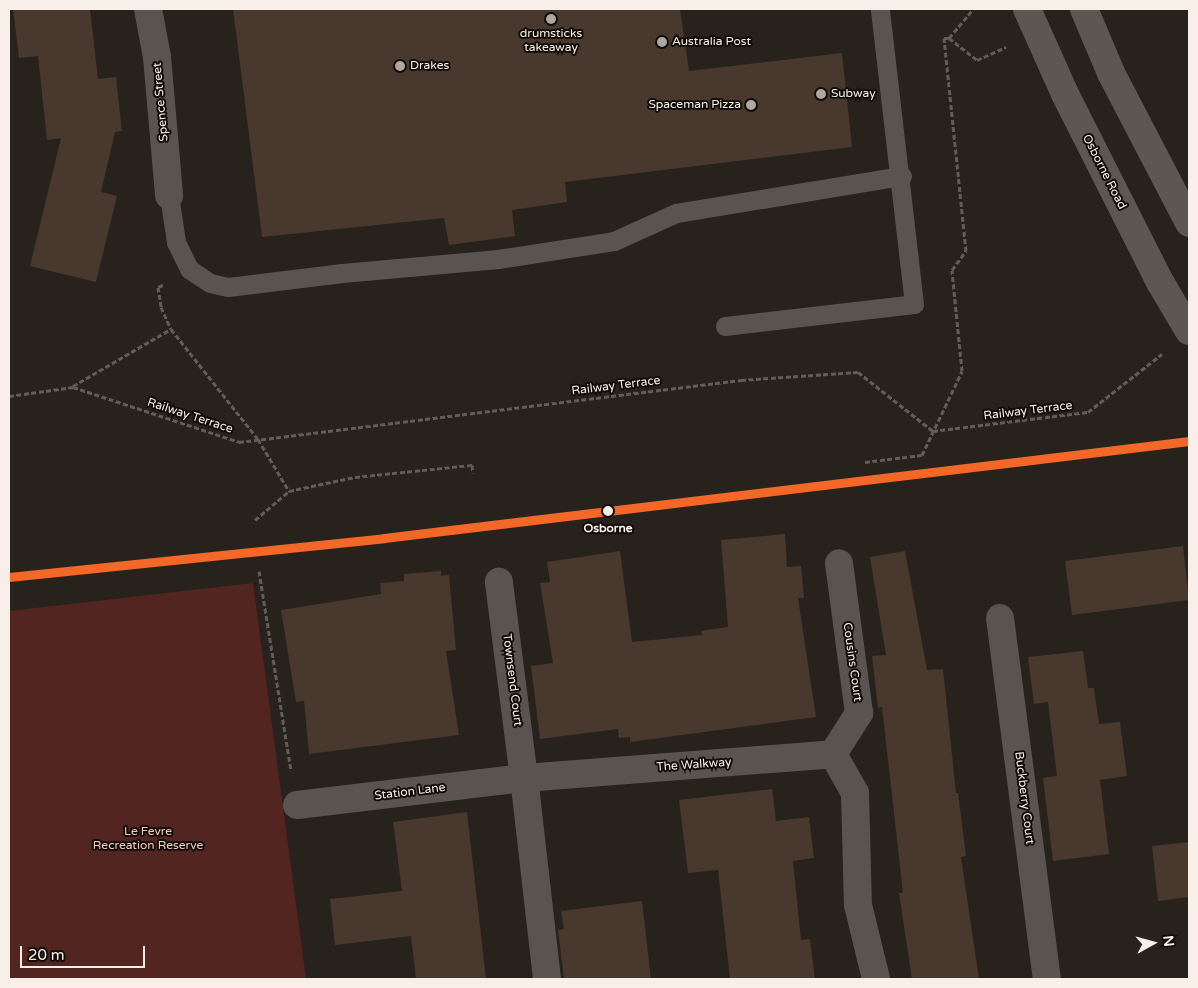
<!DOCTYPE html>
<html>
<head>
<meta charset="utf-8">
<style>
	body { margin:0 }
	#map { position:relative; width:1198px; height:988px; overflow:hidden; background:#28221c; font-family:"Varela Round",sans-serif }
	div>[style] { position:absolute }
	.green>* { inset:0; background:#532521 }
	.building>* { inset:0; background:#48382d }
	.path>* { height:3px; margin-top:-1.5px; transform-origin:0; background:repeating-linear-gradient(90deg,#615c58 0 5px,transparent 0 7.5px) }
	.lane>* { height:19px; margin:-9.5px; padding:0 9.5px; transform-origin:9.5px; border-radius:9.5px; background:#595450 }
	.street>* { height:28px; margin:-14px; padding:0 14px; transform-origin:14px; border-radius:14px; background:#595450 }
	.secondary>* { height:28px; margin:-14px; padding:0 14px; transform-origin:14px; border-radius:14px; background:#5d5751 }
	.rail-1>* { height:9px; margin:-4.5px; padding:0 4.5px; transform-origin:4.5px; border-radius:4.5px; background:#f36827 }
	.dots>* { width:14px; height:14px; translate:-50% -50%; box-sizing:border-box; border:2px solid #110c08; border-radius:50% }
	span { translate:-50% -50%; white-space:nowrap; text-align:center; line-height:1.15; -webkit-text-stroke:4px #110c08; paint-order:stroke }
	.poi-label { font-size:12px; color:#f7efe8 }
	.left { translate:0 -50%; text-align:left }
	.right { translate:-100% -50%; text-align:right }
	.street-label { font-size:12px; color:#f7efe8 }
	.stop-label { font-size:12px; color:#f7efe8; font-weight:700 }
	.park-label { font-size:12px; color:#f8c7c2 }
	.frame { position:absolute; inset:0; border:10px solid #f7efe8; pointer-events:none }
	.north { position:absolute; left:1128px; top:918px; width:50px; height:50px; -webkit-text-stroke:4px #110c08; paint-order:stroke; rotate:83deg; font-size:14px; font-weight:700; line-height:20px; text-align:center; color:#f7efe8 }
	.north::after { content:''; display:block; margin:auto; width:18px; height:22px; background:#f7efe8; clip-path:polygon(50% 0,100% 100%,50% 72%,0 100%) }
	.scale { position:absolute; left:20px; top:946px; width:125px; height:22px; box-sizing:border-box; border:2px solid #f7efe8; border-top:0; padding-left:6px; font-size:15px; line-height:18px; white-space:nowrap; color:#f7efe8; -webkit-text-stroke:4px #110c08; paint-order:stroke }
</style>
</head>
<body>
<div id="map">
	<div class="green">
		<i style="clip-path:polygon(253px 583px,306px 979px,9px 979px,9px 611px)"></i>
	</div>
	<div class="building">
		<i style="clip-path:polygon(13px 9px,90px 9px,98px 79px,116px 77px,122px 131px,115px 132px,101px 192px,117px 196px,96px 282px,30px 266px,61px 138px,47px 140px,38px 56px,19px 58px)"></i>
		<i style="clip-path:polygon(233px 9px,680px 9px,689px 71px,842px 53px,852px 147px,565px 182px,567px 202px,512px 210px,515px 236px,449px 245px,444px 218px,262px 237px)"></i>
		<i style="clip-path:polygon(785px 534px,787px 567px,801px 566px,804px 598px,798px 598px,816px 717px,630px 742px,630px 737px,619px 738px,618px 729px,540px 739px,531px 666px,553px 663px,540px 583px,550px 582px,547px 562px,620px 551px,632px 642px,702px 635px,701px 631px,728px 627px,721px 540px)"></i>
		<i style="clip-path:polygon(1183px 546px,1189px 600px,1072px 615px,1065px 561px)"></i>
		<i style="clip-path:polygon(905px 551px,927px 670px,943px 669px,956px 793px,958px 793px,966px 856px,961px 857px,979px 979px,912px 979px,899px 893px,903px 893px,882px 707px,878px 708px,872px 656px,886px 655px,870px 557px)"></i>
		<i style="clip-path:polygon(441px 571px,441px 576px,449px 575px,456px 650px,446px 651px,459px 735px,309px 754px,304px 701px,296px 702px,281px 610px,381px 594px,380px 583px,404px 581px,404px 574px)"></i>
		<i style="clip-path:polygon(1083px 651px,1088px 688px,1094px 688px,1099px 724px,1120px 722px,1127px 776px,1100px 780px,1109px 854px,1053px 861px,1043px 778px,1057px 776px,1048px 702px,1034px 704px,1028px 657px)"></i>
		<i style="clip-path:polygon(772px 789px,776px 821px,809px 817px,814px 858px,793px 861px,801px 940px,810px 939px,815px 979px,730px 979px,718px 870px,688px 873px,679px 800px)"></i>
		<i style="clip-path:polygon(467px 812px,486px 979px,416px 979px,411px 936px,335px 945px,330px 899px,402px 891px,393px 822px)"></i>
		<i style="clip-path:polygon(1189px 842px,1189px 897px,1158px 901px,1152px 846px)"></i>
		<i style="clip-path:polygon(642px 901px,651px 979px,564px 979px,558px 930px,564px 929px,561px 911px)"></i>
	</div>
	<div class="path">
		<i style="left:949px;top:38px;width:38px;rotate:-50deg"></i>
		<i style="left:163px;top:285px;width:5px;rotate:158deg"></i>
		<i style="left:158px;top:287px;width:20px;rotate:81deg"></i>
		<i style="left:161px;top:307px;width:24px;rotate:66deg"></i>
		<i style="left:171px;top:329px;width:140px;rotate:51.7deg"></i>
		<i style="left:258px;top:439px;width:61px;rotate:59.2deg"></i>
		<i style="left:289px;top:491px;width:67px;rotate:-12deg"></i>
		<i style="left:355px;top:477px;width:118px;rotate:-5.9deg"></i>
		<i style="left:472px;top:465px;width:8px;rotate:83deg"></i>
		<i style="left:73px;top:386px;width:113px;rotate:-30.2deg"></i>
		<i style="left:9px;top:396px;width:65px;rotate:-8deg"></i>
		<i style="left:73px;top:387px;width:175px;rotate:18.3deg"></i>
		<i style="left:239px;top:442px;width:506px;rotate:-7.04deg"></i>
		<i style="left:741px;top:380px;width:117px;rotate:-3.9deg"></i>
		<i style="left:858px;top:372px;width:95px;rotate:38.2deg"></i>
		<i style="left:933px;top:431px;width:156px;rotate:-7deg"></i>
		<i style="left:1088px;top:412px;width:94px;rotate:-38.1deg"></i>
		<i style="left:865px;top:462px;width:57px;rotate:-7deg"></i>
		<i style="left:922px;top:455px;width:93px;rotate:-64.5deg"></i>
		<i style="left:962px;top:371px;width:101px;rotate:-95.7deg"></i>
		<i style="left:952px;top:270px;width:24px;rotate:-54deg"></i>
		<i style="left:966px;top:251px;width:214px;rotate:-95.9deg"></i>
		<i style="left:944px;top:38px;width:5px"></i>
		<i style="left:949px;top:38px;width:36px;rotate:38deg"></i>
		<i style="left:977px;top:60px;width:32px;rotate:-24deg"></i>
		<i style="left:255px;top:520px;width:45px;rotate:-40.5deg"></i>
		<i style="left:259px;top:571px;width:202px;rotate:80.9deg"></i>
	</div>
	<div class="lane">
		<i style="left:169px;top:195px;width:48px;rotate:81.5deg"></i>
		<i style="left:176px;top:242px;width:30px;rotate:64deg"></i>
		<i style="left:189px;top:269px;width:25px;rotate:34deg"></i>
		<i style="left:210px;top:283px;width:18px;rotate:13deg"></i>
		<i style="left:228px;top:287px;width:115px;rotate:-7deg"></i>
		<i style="left:342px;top:273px;width:157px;rotate:-5.1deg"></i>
		<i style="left:498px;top:259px;width:117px;rotate:-8.8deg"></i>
		<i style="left:614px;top:241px;width:68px;rotate:-24.3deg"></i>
		<i style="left:676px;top:213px;width:229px;rotate:-9.3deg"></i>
		<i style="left:725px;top:326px;width:190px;rotate:-6.6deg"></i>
		<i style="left:914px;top:304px;width:297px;rotate:-96.6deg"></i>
	</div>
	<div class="street">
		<i style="left:148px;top:9px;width:49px;rotate:79.4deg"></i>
		<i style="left:157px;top:57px;width:139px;rotate:85deg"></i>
		<i style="left:1000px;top:618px;width:364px;rotate:82.6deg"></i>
		<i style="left:833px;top:754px;width:49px;rotate:-57.6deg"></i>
		<i style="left:859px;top:713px;width:151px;rotate:-97.6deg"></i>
		<i style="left:297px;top:805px;width:229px;rotate:-6.8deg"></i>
		<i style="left:524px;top:778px;width:198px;rotate:-97.3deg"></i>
		<i style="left:547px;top:979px;width:202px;rotate:-96.5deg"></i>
		<i style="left:524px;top:778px;width:310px;rotate:-4.4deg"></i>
		<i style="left:833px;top:754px;width:45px;rotate:60.6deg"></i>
		<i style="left:855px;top:793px;width:112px;rotate:88.5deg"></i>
		<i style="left:858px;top:905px;width:76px;rotate:76.3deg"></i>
	</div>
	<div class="secondary">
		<i style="left:1027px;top:9px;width:93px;rotate:65.9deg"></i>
		<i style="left:1065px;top:94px;width:211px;rotate:63.2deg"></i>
		<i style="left:1160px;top:282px;width:57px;rotate:59.4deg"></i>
		<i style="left:1084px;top:9px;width:69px;rotate:67.1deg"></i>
		<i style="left:1111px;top:73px;width:169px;rotate:62.5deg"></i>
	</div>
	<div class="rail-1">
		<i style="left:9px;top:577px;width:377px;rotate:-5.9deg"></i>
		<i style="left:384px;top:538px;width:811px;rotate:-6.87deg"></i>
	</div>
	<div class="dots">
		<i style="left:551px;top:19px;background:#afa7a1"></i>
		<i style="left:662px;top:42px;background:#afa7a1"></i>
		<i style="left:400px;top:66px;background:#afa7a1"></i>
		<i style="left:821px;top:94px;background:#afa7a1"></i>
		<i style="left:751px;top:105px;background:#afa7a1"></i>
		<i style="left:608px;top:511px;background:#f7efe8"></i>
	</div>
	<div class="poi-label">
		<span style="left:551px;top:41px">drumsticks<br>takeaway</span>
		<span class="left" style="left:672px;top:42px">Australia Post</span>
		<span class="left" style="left:410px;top:66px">Drakes</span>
		<span class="left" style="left:831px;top:94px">Subway</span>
		<span class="right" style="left:741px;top:105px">Spaceman Pizza</span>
	</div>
	<div class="street-label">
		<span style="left:161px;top:102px;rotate:-95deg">Spence Street</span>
		<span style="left:1104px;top:172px;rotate:63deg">Osborne Road</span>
		<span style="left:616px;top:386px;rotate:-7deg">Railway Terrace</span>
		<span style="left:1028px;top:411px;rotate:-7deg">Railway Terrace</span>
		<span style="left:190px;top:416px;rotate:18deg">Railway Terrace</span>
		<span style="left:852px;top:662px;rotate:82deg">Cousins Court</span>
		<span style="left:512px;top:680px;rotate:83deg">Townsend Court</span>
		<span style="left:694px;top:765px;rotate:-4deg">The Walkway</span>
		<span style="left:410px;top:792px;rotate:-7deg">Station Lane</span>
		<span style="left:1024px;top:798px;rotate:83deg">Buckberry Court</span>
	</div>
	<div class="stop-label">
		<span style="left:608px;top:529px">Osborne</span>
	</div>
	<div class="park-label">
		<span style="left:148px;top:839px">Le Fevre<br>Recreation Reserve</span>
	</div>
	<div class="frame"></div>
	<div class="north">N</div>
	<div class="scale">20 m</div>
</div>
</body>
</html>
